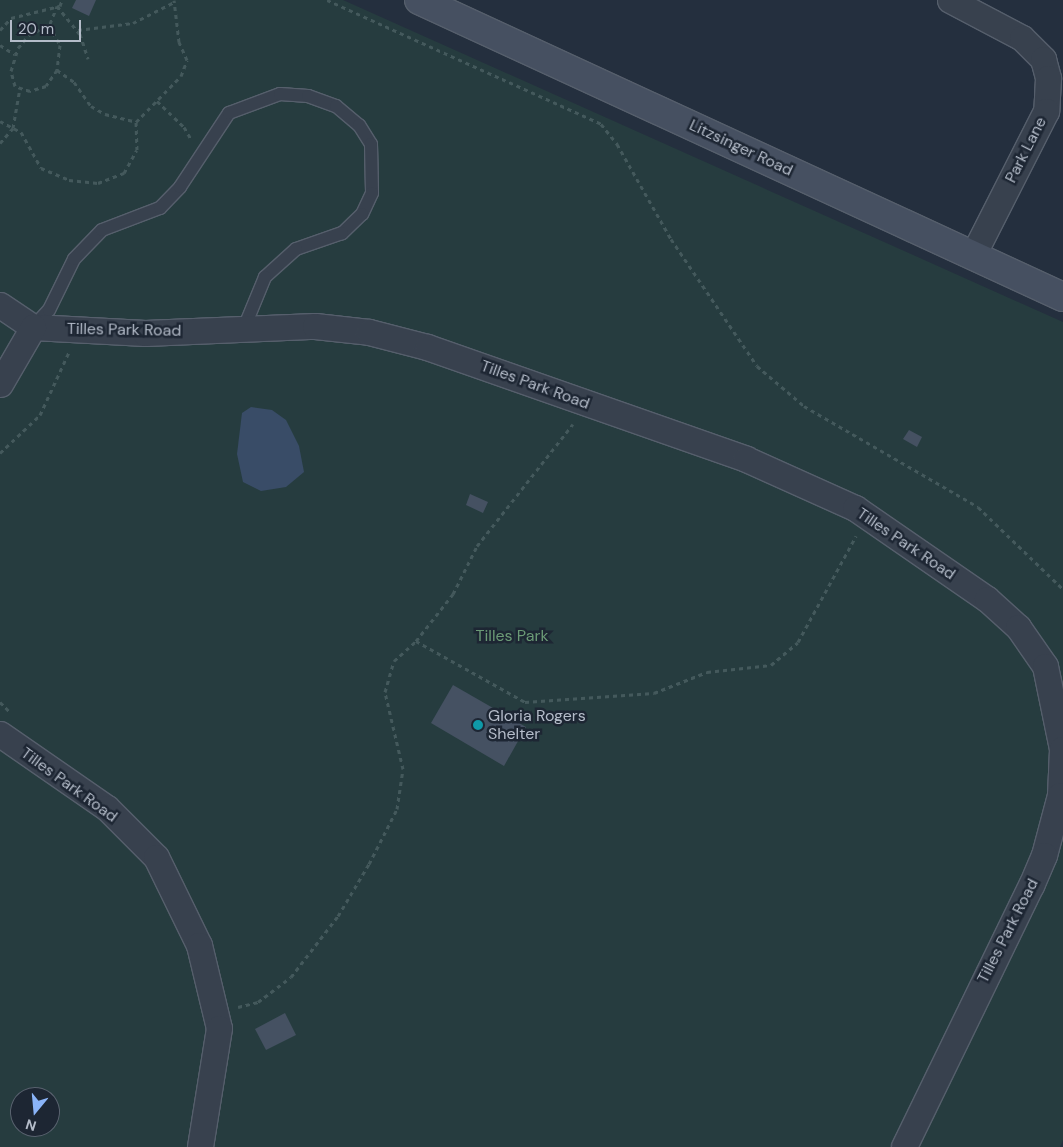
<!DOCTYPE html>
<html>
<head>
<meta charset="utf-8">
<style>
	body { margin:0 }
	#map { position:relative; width:1063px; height:1147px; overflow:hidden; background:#242f3e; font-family:"DM Sans",sans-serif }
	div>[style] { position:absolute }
	.green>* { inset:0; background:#263c3f }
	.water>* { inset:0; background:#394c67 }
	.building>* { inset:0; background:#455162 }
	.path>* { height:3px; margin-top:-1.5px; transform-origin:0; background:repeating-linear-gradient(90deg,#44595c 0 4px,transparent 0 8px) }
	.roads { filter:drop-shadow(1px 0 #565f6c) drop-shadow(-1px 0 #565f6c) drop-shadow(0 1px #565f6c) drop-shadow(0 -1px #565f6c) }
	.lane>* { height:12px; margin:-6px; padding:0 6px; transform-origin:6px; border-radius:6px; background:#38414e }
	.street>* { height:25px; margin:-12.5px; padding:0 12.5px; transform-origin:12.5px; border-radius:12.5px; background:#38414e }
	.secondary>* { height:28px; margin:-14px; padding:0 14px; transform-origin:14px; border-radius:14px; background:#465061 }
	.dots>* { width:14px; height:14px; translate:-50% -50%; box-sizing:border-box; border:2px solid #1d2633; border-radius:50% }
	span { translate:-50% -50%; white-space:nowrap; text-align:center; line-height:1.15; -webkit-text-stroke:5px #1d2633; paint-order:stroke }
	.street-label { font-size:16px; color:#b4bcc9 }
	.park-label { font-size:16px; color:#6b9a76 }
	.poi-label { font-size:16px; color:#b4bcc9 }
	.left { translate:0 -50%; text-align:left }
	.north { position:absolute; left:10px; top:1087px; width:50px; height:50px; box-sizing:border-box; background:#1d2633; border:1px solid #59626f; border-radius:50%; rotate:197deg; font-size:14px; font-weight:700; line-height:20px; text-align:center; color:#b4bcc9 }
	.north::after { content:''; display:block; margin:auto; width:18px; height:22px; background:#8ab4f8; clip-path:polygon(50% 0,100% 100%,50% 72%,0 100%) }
	.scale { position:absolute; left:10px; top:20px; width:71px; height:22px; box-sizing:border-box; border:2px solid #b4bcc9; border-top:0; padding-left:6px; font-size:15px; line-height:18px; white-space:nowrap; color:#b4bcc9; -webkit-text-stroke:4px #1d2633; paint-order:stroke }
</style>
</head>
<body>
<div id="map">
	<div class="green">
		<i style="clip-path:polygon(evenodd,0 0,343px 0,1063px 322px,1063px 1140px,1060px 1147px,0 1147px,0 0,20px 1097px,50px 1097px,50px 1127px,20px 1127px,20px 1097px)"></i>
	</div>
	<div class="water">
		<i style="clip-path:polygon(251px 407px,272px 410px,286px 420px,299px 446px,304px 472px,286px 487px,261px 491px,243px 482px,237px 454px,242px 413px)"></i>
	</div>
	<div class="building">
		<i style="clip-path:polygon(76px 0,96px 0,89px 16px,72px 8px)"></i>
		<i style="clip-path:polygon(909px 430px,922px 437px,917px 447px,903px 439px)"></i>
		<i style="clip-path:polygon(470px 494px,488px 502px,483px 513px,466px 505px)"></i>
		<i style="clip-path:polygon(453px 685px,526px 727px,504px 766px,431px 723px)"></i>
		<i style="clip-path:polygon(285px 1013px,296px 1035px,266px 1050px,255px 1029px)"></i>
	</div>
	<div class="path">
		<i style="left:327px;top:0;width:301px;rotate:24.3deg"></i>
		<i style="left:601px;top:124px;width:26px;rotate:51deg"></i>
		<i style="left:617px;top:144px;width:109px;rotate:60.4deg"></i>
		<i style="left:671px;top:239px;width:153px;rotate:55.9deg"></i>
		<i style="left:757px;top:366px;width:62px;rotate:40.4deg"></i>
		<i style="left:804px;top:406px;width:201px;rotate:30.1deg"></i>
		<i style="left:978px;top:507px;width:118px;rotate:44deg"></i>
		<i style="left:41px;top:29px;width:12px;rotate:14deg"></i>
		<i style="left:53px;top:32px;width:15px;rotate:62deg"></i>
		<i style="left:60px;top:45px;width:25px;rotate:97deg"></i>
		<i style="left:57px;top:70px;width:19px;rotate:125deg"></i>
		<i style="left:46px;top:86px;width:17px;rotate:163deg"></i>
		<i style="left:30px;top:91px;width:16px;rotate:-162deg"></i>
		<i style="left:15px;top:86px;width:16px;rotate:-105deg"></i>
		<i style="left:11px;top:71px;width:24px;rotate:-73deg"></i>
		<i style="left:18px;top:48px;width:17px;rotate:-50deg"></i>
		<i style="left:29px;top:35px;width:13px;rotate:-27deg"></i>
		<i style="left:0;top:30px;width:16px;rotate:-47deg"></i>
		<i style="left:11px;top:18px;width:50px;rotate:-13.8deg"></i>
		<i style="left:60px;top:6px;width:6px;rotate:-72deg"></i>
		<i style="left:78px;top:30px;width:55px;rotate:-7.3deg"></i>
		<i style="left:133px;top:23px;width:46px;rotate:-27.1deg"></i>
		<i style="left:47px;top:31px;width:27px;rotate:-68deg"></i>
		<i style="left:57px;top:6px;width:36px;rotate:51deg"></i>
		<i style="left:80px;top:34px;width:26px;rotate:72deg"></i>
		<i style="left:0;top:45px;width:17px;rotate:33deg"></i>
		<i style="left:57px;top:70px;width:21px;rotate:35deg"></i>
		<i style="left:74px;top:82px;width:29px;rotate:55deg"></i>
		<i style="left:91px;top:106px;width:16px;rotate:30deg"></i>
		<i style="left:105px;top:114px;width:32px;rotate:14deg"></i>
		<i style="left:157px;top:101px;width:37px;rotate:44deg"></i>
		<i style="left:184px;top:127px;width:14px;rotate:60deg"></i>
		<i style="left:0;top:121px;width:24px;rotate:28deg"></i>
		<i style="left:21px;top:132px;width:41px;rotate:60.9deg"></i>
		<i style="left:41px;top:168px;width:30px;rotate:23deg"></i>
		<i style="left:69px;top:180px;width:29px;rotate:6deg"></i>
		<i style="left:98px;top:183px;width:28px;rotate:-21deg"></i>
		<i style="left:124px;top:173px;width:26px;rotate:-61deg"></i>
		<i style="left:137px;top:150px;width:28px;rotate:-92deg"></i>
		<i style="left:136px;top:122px;width:64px;rotate:-45.6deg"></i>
		<i style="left:181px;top:76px;width:17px;rotate:-69deg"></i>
		<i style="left:187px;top:60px;width:20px;rotate:-114deg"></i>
		<i style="left:179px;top:42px;width:42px;rotate:-96.8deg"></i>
		<i style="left:0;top:143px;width:20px;rotate:-49deg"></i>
		<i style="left:13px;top:128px;width:41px;rotate:-80.1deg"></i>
		<i style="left:0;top:453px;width:55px;rotate:-43.5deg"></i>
		<i style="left:40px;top:415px;width:69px;rotate:-65.3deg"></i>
		<i style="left:416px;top:641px;width:125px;rotate:29.2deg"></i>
		<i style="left:525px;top:702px;width:129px;rotate:-4deg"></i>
		<i style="left:654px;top:693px;width:57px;rotate:-21.6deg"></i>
		<i style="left:707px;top:672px;width:64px;rotate:-6.2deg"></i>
		<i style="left:771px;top:665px;width:35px;rotate:-40deg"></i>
		<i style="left:798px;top:642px;width:121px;rotate:-61.3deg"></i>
		<i style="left:0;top:702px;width:13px;rotate:45deg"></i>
		<i style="left:238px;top:1007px;width:21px;rotate:-14deg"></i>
		<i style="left:258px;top:1002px;width:41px;rotate:-37.1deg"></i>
		<i style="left:291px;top:977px;width:77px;rotate:-52.4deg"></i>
		<i style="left:338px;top:916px;width:61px;rotate:-59.2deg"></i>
		<i style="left:369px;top:864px;width:62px;rotate:-63deg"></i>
		<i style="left:397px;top:809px;width:40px;rotate:-81.5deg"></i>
		<i style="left:403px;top:769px;width:79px;rotate:-103.2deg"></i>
		<i style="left:385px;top:692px;width:32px;rotate:-74deg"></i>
		<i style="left:394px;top:661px;width:30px;rotate:-42deg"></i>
		<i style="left:416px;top:641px;width:60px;rotate:-51.8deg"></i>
		<i style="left:453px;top:594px;width:54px;rotate:-63.4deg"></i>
		<i style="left:477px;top:546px;width:155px;rotate:-51.8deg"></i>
	</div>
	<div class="roads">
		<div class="lane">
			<i style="left:33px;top:327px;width:23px;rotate:-47deg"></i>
			<i style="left:49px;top:310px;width:57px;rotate:-63.9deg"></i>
			<i style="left:74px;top:259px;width:40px;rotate:-46deg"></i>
			<i style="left:102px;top:230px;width:62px;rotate:-20.8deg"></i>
			<i style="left:160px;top:208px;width:29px;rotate:-46deg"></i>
			<i style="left:180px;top:187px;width:89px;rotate:-56.5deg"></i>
			<i style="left:229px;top:113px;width:54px;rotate:-20.4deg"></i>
			<i style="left:280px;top:94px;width:28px;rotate:4deg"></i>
			<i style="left:308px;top:96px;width:30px;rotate:20deg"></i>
			<i style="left:336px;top:106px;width:30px;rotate:40deg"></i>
			<i style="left:359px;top:125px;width:22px;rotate:58deg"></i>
			<i style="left:371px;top:144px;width:49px;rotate:88.8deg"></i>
			<i style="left:372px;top:193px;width:23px;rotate:115deg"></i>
			<i style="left:362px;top:214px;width:28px;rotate:136deg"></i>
			<i style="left:342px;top:233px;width:49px;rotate:160.8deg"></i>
			<i style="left:296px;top:249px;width:42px;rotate:137.9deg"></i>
			<i style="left:265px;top:277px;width:55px;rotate:112.4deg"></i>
		</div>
		<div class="street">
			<i style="left:950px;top:0;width:81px;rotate:27.8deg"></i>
			<i style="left:1022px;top:38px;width:30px;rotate:45deg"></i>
			<i style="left:1043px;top:59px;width:20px;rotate:75deg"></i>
			<i style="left:1048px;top:78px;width:33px;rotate:93deg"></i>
			<i style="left:1046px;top:111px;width:161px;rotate:116.9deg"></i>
			<i style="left:0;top:305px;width:40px;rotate:34deg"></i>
			<i style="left:33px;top:327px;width:112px;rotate:3.1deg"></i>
			<i style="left:145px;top:333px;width:170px;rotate:-2.4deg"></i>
			<i style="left:315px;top:326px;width:54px;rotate:6.3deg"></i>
			<i style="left:369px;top:332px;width:60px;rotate:14.5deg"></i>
			<i style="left:427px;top:347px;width:338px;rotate:19.3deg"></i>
			<i style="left:746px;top:459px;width:120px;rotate:24.2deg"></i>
			<i style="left:855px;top:508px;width:160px;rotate:34.6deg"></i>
			<i style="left:987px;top:599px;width:42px;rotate:42.1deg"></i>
			<i style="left:1018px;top:627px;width:47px;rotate:55.3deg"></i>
			<i style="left:1045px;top:666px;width:85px;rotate:78.4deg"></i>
			<i style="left:1062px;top:749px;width:46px;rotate:92.5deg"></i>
			<i style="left:1060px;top:795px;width:62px;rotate:104.9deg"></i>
			<i style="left:1044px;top:855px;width:33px;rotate:113deg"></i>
			<i style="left:1031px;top:885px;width:291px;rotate:115.9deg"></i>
			<i style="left:0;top:384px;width:66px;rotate:-59.9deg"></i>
			<i style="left:0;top:734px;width:130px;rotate:34.7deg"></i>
			<i style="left:107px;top:808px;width:69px;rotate:45deg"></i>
			<i style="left:156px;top:857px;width:98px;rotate:64deg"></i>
			<i style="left:199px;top:945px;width:85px;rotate:76.5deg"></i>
			<i style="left:219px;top:1028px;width:121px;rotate:99.1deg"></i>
		</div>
		<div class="secondary">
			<i style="left:419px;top:0;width:709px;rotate:24.76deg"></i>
		</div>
	</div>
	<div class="dots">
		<i style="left:478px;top:725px;background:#0f9aa8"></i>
	</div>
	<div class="street-label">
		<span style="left:741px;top:148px;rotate:25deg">Litzsinger Road</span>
		<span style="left:1026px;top:150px;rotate:-63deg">Park Lane</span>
		<span style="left:124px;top:330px;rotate:1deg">Tilles Park Road</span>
		<span style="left:535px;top:385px;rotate:20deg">Tilles Park Road</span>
		<span style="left:906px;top:544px;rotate:34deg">Tilles Park Road</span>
		<span style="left:69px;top:785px;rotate:36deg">Tilles Park Road</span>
		<span style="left:1008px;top:931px;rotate:-63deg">Tilles Park Road</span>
	</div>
	<div class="park-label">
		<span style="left:512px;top:636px">Tilles Park</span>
	</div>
	<div class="poi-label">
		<span class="left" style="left:488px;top:725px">Gloria Rogers<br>Shelter</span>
	</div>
	<div class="north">N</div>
	<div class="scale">20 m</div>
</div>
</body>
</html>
